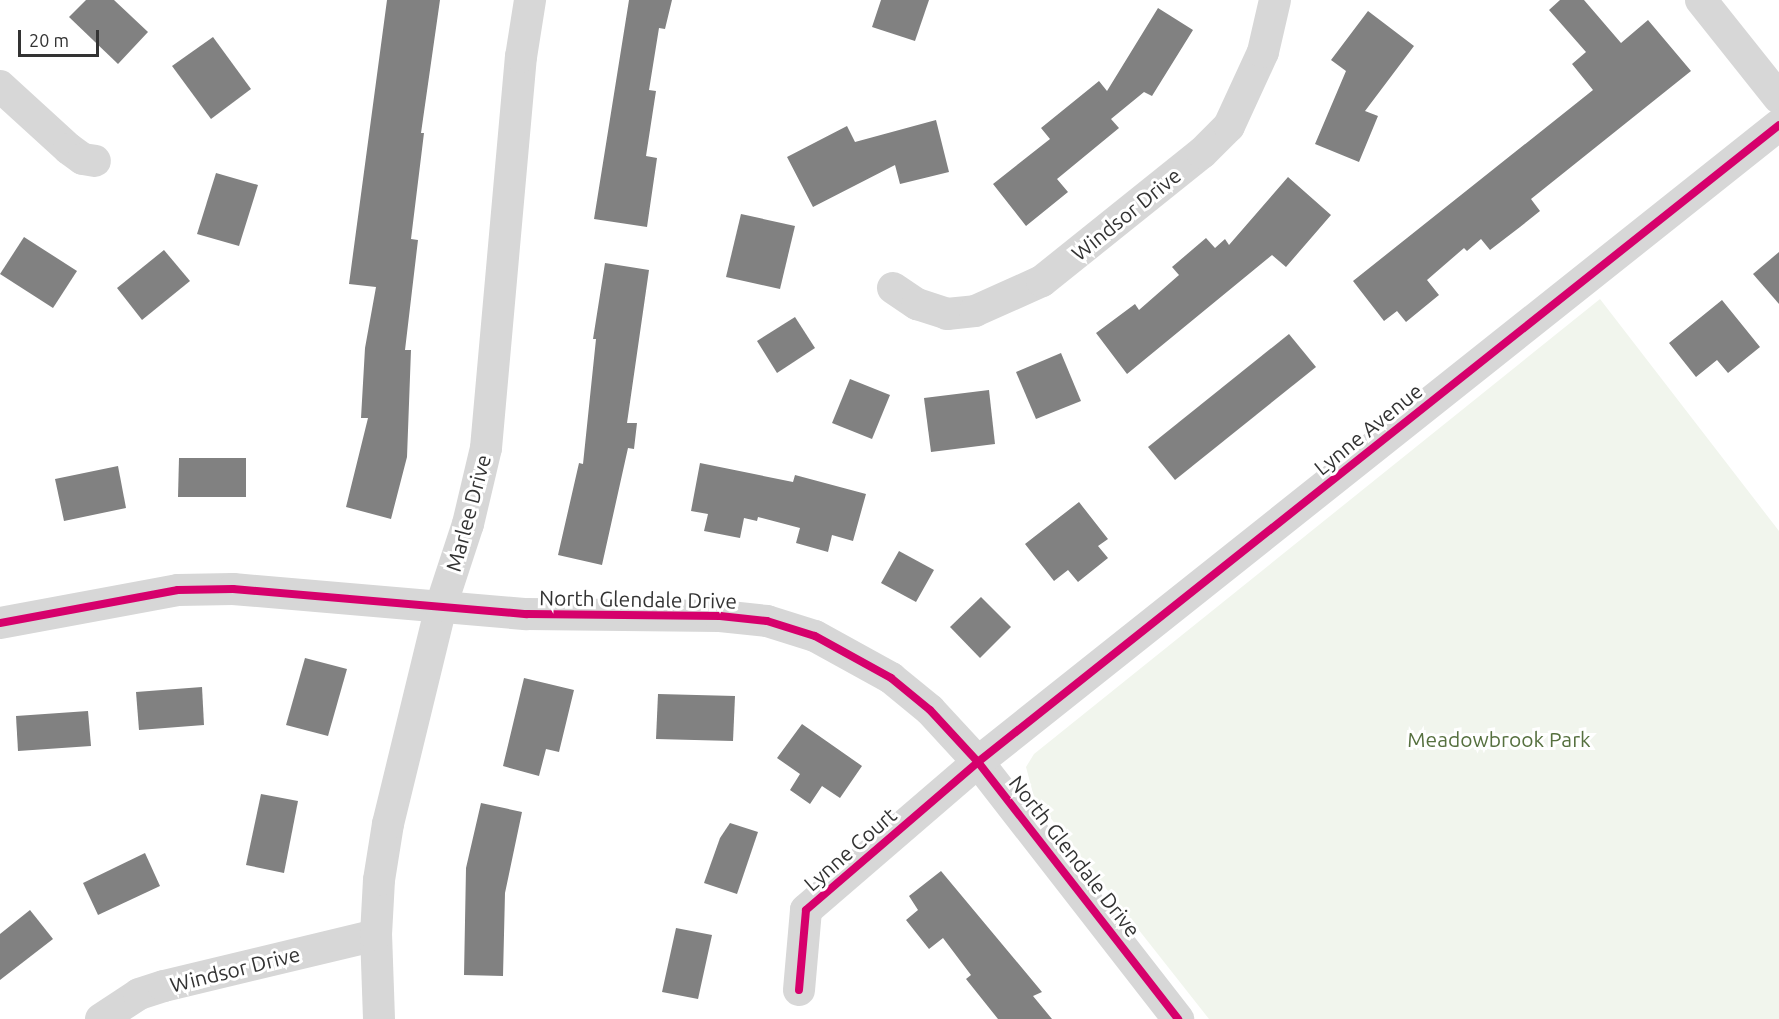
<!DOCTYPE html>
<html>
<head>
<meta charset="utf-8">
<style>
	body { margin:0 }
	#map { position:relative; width:1779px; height:1019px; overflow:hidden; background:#fff; font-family:Ubuntu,sans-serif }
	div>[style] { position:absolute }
	.green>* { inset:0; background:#f1f5ed }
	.building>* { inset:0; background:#818181 }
	.street>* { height:32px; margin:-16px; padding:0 16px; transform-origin:16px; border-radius:16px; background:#d7d7d7 }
	.cycleway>* { height:8px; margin:-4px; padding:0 4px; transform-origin:4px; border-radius:4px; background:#d6006c }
	span { translate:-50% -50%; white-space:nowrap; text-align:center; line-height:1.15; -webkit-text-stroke:6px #fff; paint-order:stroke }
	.street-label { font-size:21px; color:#333 }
	.park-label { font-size:21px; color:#56703f }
	.scale { position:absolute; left:18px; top:30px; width:81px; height:27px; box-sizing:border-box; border:3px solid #333; border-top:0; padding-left:8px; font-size:18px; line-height:21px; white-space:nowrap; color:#333; -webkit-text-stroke:4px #fff; paint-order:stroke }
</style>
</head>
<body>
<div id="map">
	<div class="green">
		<i style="clip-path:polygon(1600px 299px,1779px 531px,1779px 1019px,1209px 1019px,1034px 797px,1026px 767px,1034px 754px)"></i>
	</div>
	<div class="building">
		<i style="clip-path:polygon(86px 0,114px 0,148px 32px,118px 64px,69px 17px)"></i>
		<i style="clip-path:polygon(387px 0,440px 0,421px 133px,424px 133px,411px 239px,418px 240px,405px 350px,411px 350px,407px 457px,391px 519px,346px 507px,368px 418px,361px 418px,365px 348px,376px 287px,349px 284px)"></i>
		<i style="clip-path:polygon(629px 0,672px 0,665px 29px,659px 28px,649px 90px,656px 91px,646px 156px,657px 158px,647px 227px,594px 219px)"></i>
		<i style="clip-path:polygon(881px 0,929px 0,915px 41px,872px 27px)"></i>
		<i style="clip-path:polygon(1560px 0,1584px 0,1621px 43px,1648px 20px,1691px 71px,1531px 199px,1540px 211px,1520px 227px,1490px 250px,1481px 239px,1467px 251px,1464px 248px,1427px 280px,1439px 295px,1406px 322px,1397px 311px,1384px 321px,1353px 281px,1593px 90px,1572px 64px,1586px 52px,1549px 10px)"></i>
		<i style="clip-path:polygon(1158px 8px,1193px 30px,1152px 96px,1144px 92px,1111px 119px,1119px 128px,1057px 179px,1068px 192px,1026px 226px,993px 184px,1050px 139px,1041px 128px,1099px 81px,1107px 91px)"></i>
		<i style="clip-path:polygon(1368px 11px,1414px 46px,1365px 111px,1378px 116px,1359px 162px,1315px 144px,1346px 71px,1331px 60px)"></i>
		<i style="clip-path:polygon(213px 37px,251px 89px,211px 119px,172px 66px)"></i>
		<i style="clip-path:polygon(936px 120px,949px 172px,900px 184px,895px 165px,813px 207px,787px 157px,847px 126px,855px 142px)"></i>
		<i style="clip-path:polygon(216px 173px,258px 185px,239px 246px,197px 234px)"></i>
		<i style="clip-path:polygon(1288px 177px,1331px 215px,1286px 267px,1272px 255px,1127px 374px,1096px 333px,1135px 304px,1139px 310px,1179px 275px,1172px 267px,1206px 238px,1215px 248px,1225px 239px,1229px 245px)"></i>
		<i style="clip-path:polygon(741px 214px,795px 226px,780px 289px,726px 277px)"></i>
		<i style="clip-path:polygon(24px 237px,77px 271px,53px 308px,0 274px)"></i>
		<i style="clip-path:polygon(164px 250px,190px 281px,142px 320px,117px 288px)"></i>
		<i style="clip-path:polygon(1779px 252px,1779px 304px,1753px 274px)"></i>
		<i style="clip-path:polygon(605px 263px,649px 270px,627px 423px,637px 423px,634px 449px,628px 448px,602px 565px,558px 555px,579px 463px,583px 464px,596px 339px,593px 339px)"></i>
		<i style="clip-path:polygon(1722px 300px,1760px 347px,1728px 373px,1717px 360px,1696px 377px,1669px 343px)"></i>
		<i style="clip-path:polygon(795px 317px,815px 348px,777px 373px,757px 341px)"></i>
		<i style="clip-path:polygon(1289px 334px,1316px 367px,1175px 480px,1148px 447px)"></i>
		<i style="clip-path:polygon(1061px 353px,1081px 401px,1036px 419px,1016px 372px)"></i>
		<i style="clip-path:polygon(850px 379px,890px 395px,872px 439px,832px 423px)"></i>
		<i style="clip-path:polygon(989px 390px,995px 444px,931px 452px,924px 398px)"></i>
		<i style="clip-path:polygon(179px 458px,246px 458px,246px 497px,178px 497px)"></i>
		<i style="clip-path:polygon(700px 463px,793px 482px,795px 475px,866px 494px,853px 541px,832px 535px,828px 552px,796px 543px,800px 528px,758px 517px,757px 521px,744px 518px,740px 538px,704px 531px,708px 514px,691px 511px)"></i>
		<i style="clip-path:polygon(118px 466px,126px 508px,64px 521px,55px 479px)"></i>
		<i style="clip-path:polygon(1079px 502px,1108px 539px,1098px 546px,1108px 558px,1078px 582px,1068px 570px,1054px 581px,1025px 544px)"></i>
		<i style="clip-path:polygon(899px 551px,934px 570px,916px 602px,881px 583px)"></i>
		<i style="clip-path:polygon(981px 597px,1011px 627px,980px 658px,950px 627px)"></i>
		<i style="clip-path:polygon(305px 658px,347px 669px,328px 736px,286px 725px)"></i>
		<i style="clip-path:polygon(524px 678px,574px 690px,559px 752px,546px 749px,539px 776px,503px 766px)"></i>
		<i style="clip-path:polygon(202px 687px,204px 725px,139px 730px,136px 692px)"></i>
		<i style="clip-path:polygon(658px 694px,735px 696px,733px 741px,656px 739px)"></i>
		<i style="clip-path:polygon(88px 711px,91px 746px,18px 751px,16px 716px)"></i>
		<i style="clip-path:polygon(802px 724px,862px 766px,840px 798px,822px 786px,810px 804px,790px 790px,800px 774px,777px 758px)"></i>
		<i style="clip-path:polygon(261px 794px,298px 801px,284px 873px,246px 865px)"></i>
		<i style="clip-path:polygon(481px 803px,522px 812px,505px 893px,503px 976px,464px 975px,466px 868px)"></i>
		<i style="clip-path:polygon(730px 823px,758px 832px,737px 894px,704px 883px,720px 838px)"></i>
		<i style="clip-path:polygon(145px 853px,160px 886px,98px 915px,83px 883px)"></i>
		<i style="clip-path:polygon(941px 871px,1042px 992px,1033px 996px,1052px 1019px,998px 1019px,966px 979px,971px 975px,943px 938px,929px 949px,906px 920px,918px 910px,909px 896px)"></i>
		<i style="clip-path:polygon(30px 910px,53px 939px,0 980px,0 934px)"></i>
		<i style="clip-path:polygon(676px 928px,712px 935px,698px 999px,662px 992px)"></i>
	</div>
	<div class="street">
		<i style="left:1701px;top:0;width:125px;rotate:51.5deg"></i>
		<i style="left:0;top:86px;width:93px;rotate:42.4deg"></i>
		<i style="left:69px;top:149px;width:17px;rotate:36deg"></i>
		<i style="left:83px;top:159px;width:12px;rotate:9deg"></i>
		<i style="left:893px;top:288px;width:29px;rotate:34deg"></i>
		<i style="left:917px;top:304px;width:32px;rotate:18deg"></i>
		<i style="left:947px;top:314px;width:28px;rotate:-6deg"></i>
		<i style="left:975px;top:311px;width:73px;rotate:-24.1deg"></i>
		<i style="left:1042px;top:281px;width:205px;rotate:-38.7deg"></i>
		<i style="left:1202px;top:153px;width:38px;rotate:-45deg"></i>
		<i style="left:1229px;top:126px;width:81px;rotate:-65.3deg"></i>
		<i style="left:1263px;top:52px;width:53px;rotate:-77deg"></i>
		<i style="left:0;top:623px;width:181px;rotate:-10.5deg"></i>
		<i style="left:178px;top:590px;width:55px;rotate:-1deg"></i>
		<i style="left:233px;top:589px;width:295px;rotate:4.9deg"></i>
		<i style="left:527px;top:614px;width:193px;rotate:0.6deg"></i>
		<i style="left:720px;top:616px;width:47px;rotate:6.1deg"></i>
		<i style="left:767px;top:621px;width:50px;rotate:17.4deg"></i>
		<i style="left:815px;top:636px;width:87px;rotate:28.9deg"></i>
		<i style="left:891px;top:678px;width:50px;rotate:39.4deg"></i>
		<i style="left:930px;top:710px;width:71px;rotate:47.3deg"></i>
		<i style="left:978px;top:762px;width:326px;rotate:52.1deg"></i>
		<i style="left:799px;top:990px;width:80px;rotate:-85deg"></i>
		<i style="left:806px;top:910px;width:227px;rotate:-40.7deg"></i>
		<i style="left:978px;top:762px;width:1023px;rotate:-38.49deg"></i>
		<i style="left:101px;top:1019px;width:45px;rotate:-33.3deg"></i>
		<i style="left:139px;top:994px;width:26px;rotate:-18deg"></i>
		<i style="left:164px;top:986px;width:218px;rotate:-13.5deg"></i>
		<i style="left:379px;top:1019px;width:84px;rotate:-92deg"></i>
		<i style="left:376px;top:935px;width:55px;rotate:-86.9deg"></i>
		<i style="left:379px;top:880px;width:57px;rotate:-80.9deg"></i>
		<i style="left:388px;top:824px;width:224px;rotate:-76.3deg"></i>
		<i style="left:441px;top:606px;width:86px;rotate:-71.8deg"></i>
		<i style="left:468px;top:524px;width:78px;rotate:-76.7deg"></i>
		<i style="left:486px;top:448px;width:393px;rotate:-84.9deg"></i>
		<i style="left:521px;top:57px;width:58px;rotate:-81deg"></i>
	</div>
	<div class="cycleway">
		<i style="left:0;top:623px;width:181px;rotate:-10.5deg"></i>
		<i style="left:178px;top:590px;width:55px;rotate:-1deg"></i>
		<i style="left:233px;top:589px;width:295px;rotate:4.9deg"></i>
		<i style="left:527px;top:614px;width:193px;rotate:0.6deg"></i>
		<i style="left:720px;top:616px;width:47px;rotate:6.1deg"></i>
		<i style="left:767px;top:621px;width:50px;rotate:17.4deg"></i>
		<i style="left:815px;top:636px;width:87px;rotate:28.9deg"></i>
		<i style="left:891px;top:678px;width:50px;rotate:39.4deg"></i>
		<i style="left:930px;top:710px;width:71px;rotate:47.3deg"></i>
		<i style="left:978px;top:762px;width:326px;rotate:52.1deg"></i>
		<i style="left:799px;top:990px;width:80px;rotate:-85deg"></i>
		<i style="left:806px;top:910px;width:227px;rotate:-40.7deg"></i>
		<i style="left:978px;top:762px;width:1023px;rotate:-38.49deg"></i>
	</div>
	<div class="street-label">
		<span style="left:1126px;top:214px;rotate:-39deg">Windsor Drive</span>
		<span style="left:1368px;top:429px;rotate:-39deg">Lynne Avenue</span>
		<span style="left:468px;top:513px;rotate:-75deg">Marlee Drive</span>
		<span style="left:638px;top:599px;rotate:1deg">North Glendale Drive</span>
		<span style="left:850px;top:849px;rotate:-41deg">Lynne Court</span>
		<span style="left:1075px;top:856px;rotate:52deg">North Glendale Drive</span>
		<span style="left:235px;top:969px;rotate:-14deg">Windsor Drive</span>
	</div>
	<div class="park-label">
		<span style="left:1499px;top:739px">Meadowbrook Park</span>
	</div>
	<div class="scale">20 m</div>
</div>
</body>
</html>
